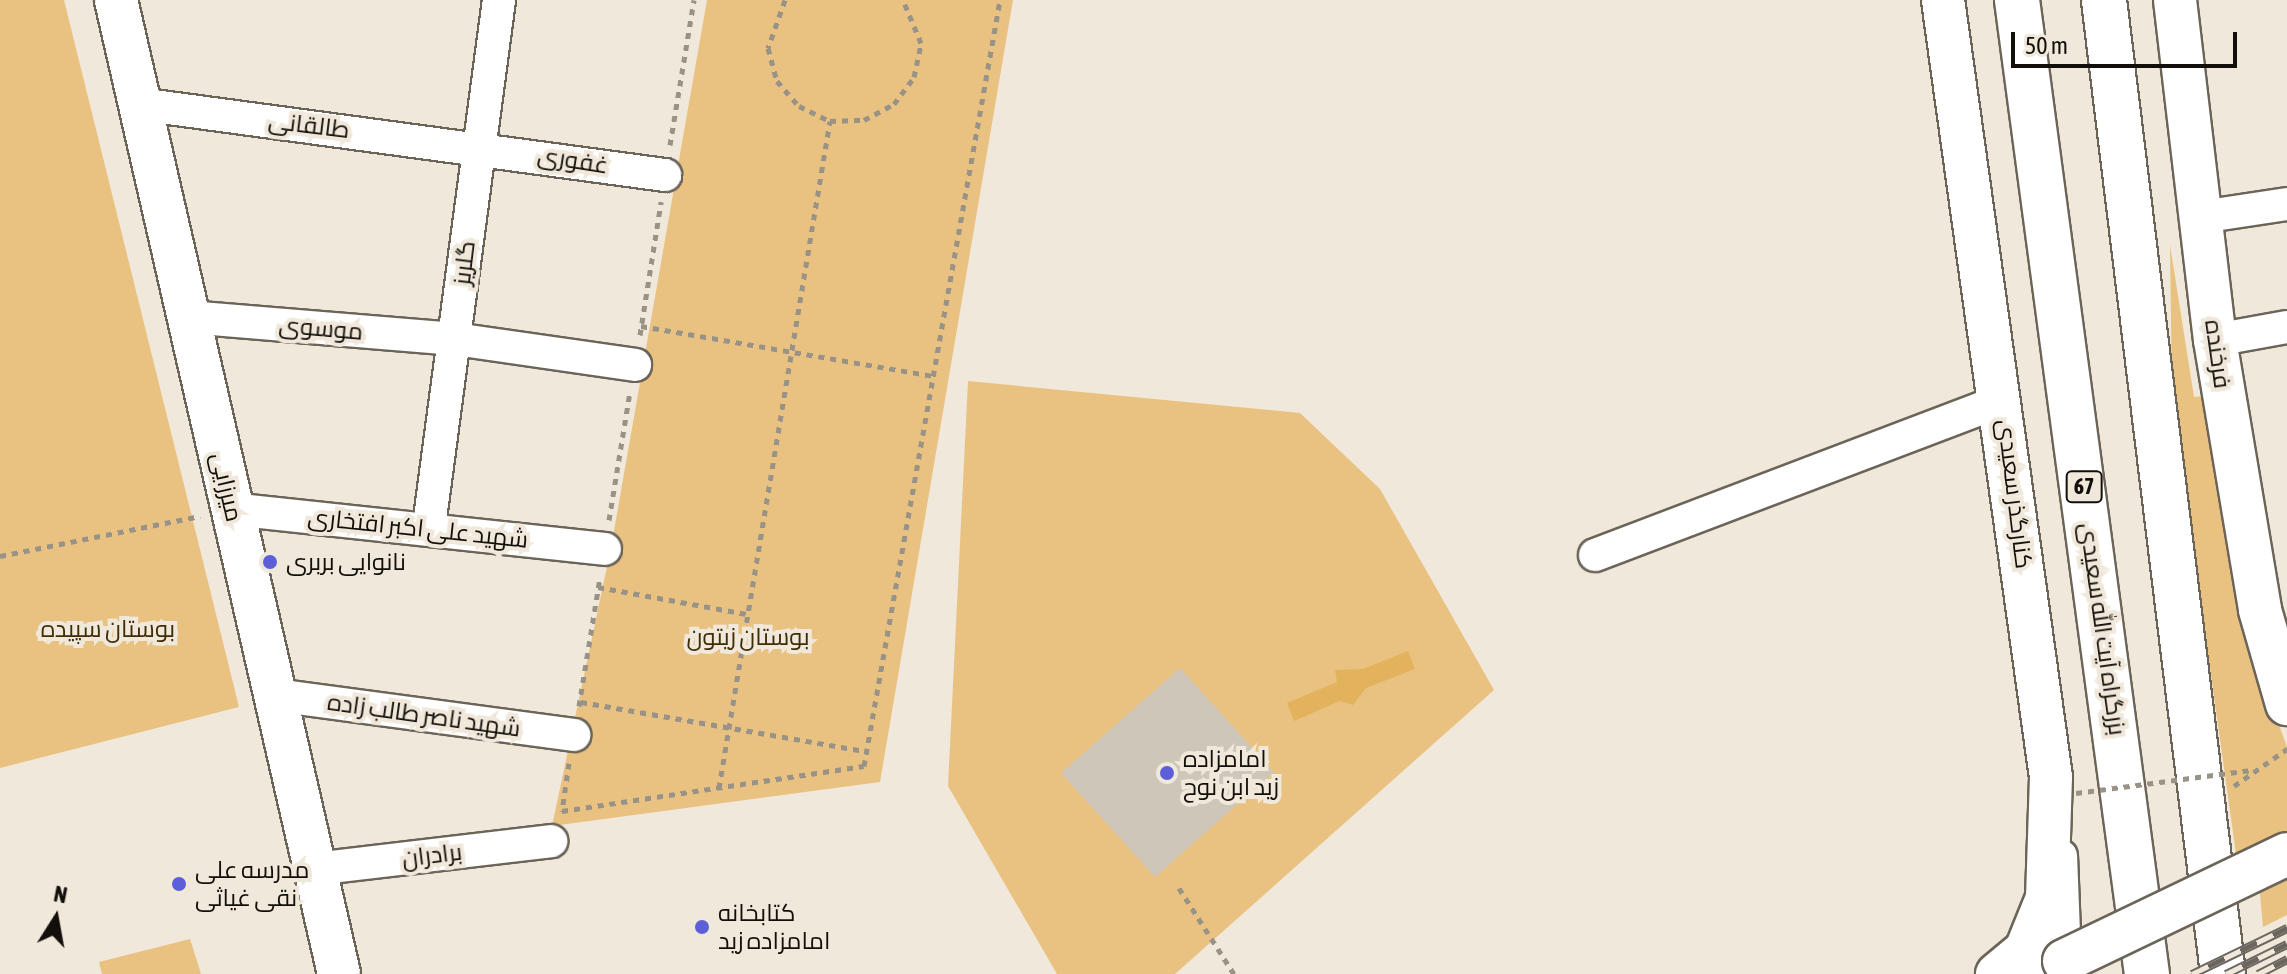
<!DOCTYPE html>
<html>
<head>
<meta charset="utf-8">
<style>
	body { margin:0 }
	#map { position:relative; width:2287px; height:974px; overflow:hidden; background:#f0e8da; font-family:"Asap Condensed",Cairo,sans-serif }
	div>[style] { position:absolute }
	.green>* { inset:0; background:#e9c281 }
	.water>* { inset:0; background:#e3b25c }
	.building>* { inset:0; background:#cec6b9 }
	.path>* { height:5px; margin-top:-2.5px; transform-origin:0; background:repeating-linear-gradient(90deg,#989287 0 6px,transparent 0 12px) }
	.roads { filter:drop-shadow(2px 0 #6b6458) drop-shadow(-2px 0 #6b6458) drop-shadow(0 2px #6b6458) drop-shadow(0 -2px #6b6458) }
	.minor>* { height:32px; margin:-16px; padding:0 16px; transform-origin:16px; border-radius:16px; background:#fff }
	.major>* { height:42px; margin:-21px; padding:0 21px; transform-origin:21px; border-radius:21px; background:#fff }
	.highway>* { height:44px; margin:-22px; padding:0 22px; transform-origin:22px; border-radius:22px; background:#fff }
	.rail>* { height:9px; margin-top:-4.5px; transform-origin:0; background:repeating-linear-gradient(90deg,#f0e8da 0 18px,#6c675e 0 36px); box-sizing:border-box; border-block:2px solid #6c675e }
	.path-bridge>* { height:5px; margin-top:-2.5px; transform-origin:0; background:repeating-linear-gradient(90deg,#989287 0 6px,transparent 0 12px) }
	.bridges { filter:drop-shadow(2px 0 #6b6458) drop-shadow(-2px 0 #6b6458) drop-shadow(0 2px #6b6458) drop-shadow(0 -2px #6b6458) }
	.major-bridge>* { height:42px; margin:-21px; padding:0 21px; transform-origin:21px; border-radius:21px; background:#fff }
	.dots>* { width:22px; height:22px; translate:-50% -50%; box-sizing:border-box; border:4px solid #f0e8da; border-radius:50% }
	span { translate:-50% -50%; white-space:nowrap; text-align:center; line-height:1.15; -webkit-text-stroke:8px #f0e8da; paint-order:stroke }
	.shield-label span { padding:2px 6px; background:#f0e8da; border:2px solid; border-radius:6px; -webkit-text-stroke-width:0 }
	.shield-label { font-size:22px; color:#120f0a; font-weight:700 }
	.street-label { font-size:24px; color:#120f0a }
	.poi-label { font-size:24px; color:#120f0a }
	.left { translate:0 -50%; text-align:left }
	.park-label { font-size:24px; color:#402d06 }
	.north { position:absolute; left:16px; top:878px; width:80px; height:80px; -webkit-text-stroke:6px #f0e8da; paint-order:stroke; rotate:11deg; font-size:22px; font-weight:700; line-height:32px; text-align:center; color:#120f0a }
	.north::after { content:''; display:block; margin:auto; width:28px; height:36px; background:#120f0a; clip-path:polygon(50% 0,100% 100%,50% 72%,0 100%) }
	.scale { position:absolute; left:2011px; top:32px; width:226px; height:36px; box-sizing:border-box; border:4px solid #120f0a; border-top:0; padding-left:10px; font-size:24px; line-height:28px; white-space:nowrap; color:#120f0a; -webkit-text-stroke:6px #f0e8da; paint-order:stroke }
</style>
</head>
<body>
<div id="map">
	<div class="green">
		<i style="clip-path:polygon(0 0,64px 0,239px 707px,0 768px)"></i>
		<i style="clip-path:polygon(707px 0,1013px 0,880px 782px,552px 826px,611px 548px)"></i>
		<i style="clip-path:polygon(2170px 245px,2194px 397px,2205px 396px,2237px 609px,2287px 747px,2287px 915px,2263px 927px,2256px 851px,2236px 854px,2172px 396px)"></i>
		<i style="clip-path:polygon(968px 381px,1300px 413px,1380px 489px,1494px 690px,1175px 974px,1057px 974px,948px 786px)"></i>
		<i style="clip-path:polygon(190px 939px,201px 974px,102px 974px,99px 962px)"></i>
	</div>
	<div class="water">
		<i style="clip-path:polygon(1408px 651px,1415px 669px,1366px 688px,1353px 705px,1340px 701px,1294px 721px,1287px 703px,1337px 682px,1335px 670px,1363px 669px)"></i>
	</div>
	<div class="building">
		<i style="clip-path:polygon(1180px 668px,1274px 772px,1155px 877px,1061px 773px)"></i>
	</div>
	<div class="path">
		<i style="left:785px;top:0;width:51px;rotate:109.5deg"></i>
		<i style="left:768px;top:48px;width:34px;rotate:75deg"></i>
		<i style="left:777px;top:81px;width:33px;rotate:49deg"></i>
		<i style="left:799px;top:106px;width:34px;rotate:26deg"></i>
		<i style="left:830px;top:121px;width:34px;rotate:-2deg"></i>
		<i style="left:864px;top:120px;width:34px;rotate:-28deg"></i>
		<i style="left:894px;top:104px;width:34px;rotate:-53deg"></i>
		<i style="left:914px;top:77px;width:35px;rotate:-78deg"></i>
		<i style="left:921px;top:43px;width:47px;rotate:-112.7deg"></i>
		<i style="left:670px;top:145px;width:147px;rotate:-80.6deg"></i>
		<i style="left:641px;top:326px;width:296px;rotate:9.7deg"></i>
		<i style="left:640px;top:335px;width:135px;rotate:-81deg"></i>
		<i style="left:609px;top:520px;width:130px;rotate:-80.7deg"></i>
		<i style="left:0;top:556px;width:204px;rotate:-11.3deg"></i>
		<i style="left:598px;top:587px;width:151px;rotate:10.3deg"></i>
		<i style="left:581px;top:702px;width:289px;rotate:9.8deg"></i>
		<i style="left:579px;top:706px;width:130px;rotate:-80.7deg"></i>
		<i style="left:569px;top:763px;width:49px;rotate:98.3deg"></i>
		<i style="left:562px;top:811px;width:305px;rotate:-8.5deg"></i>
		<i style="left:864px;top:766px;width:778px;rotate:-79.93deg"></i>
		<i style="left:2234px;top:786px;width:65px;rotate:-34.9deg"></i>
		<i style="left:719px;top:788px;width:676px;rotate:-80.55deg"></i>
		<i style="left:1179px;top:888px;width:102px;rotate:57.4deg"></i>
	</div>
	<div class="roads">
		<div class="minor">
			<i style="left:139px;top:104px;width:531px;rotate:7.69deg"></i>
			<i style="left:2201px;top:217px;width:87px;rotate:-8.6deg"></i>
			<i style="left:188px;top:317px;width:268px;rotate:4.7deg"></i>
			<i style="left:455px;top:339px;width:182px;rotate:8.2deg"></i>
			<i style="left:2215px;top:340px;width:73px;rotate:-10.2deg"></i>
			<i style="left:232px;top:509px;width:375px;rotate:6.1deg"></i>
			<i style="left:429px;top:526px;width:531px;rotate:-82.42deg"></i>
			<i style="left:1595px;top:555px;width:436px;rotate:-20.8deg"></i>
			<i style="left:275px;top:695px;width:302px;rotate:7.6deg"></i>
			<i style="left:314px;top:869px;width:239px;rotate:-6.7deg"></i>
			<i style="left:2032px;top:974px;width:52px;rotate:-52deg"></i>
			<i style="left:2064px;top:933px;width:77px;rotate:-92.2deg"></i>
		</div>
		<div class="major">
			<i style="left:116px;top:0;width:999px;rotate:77.1deg"></i>
			<i style="left:1943px;top:0;width:784px;rotate:82.09deg"></i>
			<i style="left:2051px;top:777px;width:121px;rotate:91.9deg"></i>
			<i style="left:2047px;top:898px;width:56px;rotate:112deg"></i>
			<i style="left:2026px;top:950px;width:38px;rotate:140deg"></i>
			<i style="left:2175px;top:0;width:342px;rotate:83.3deg"></i>
			<i style="left:2215px;top:340px;width:274px;rotate:80.5deg"></i>
			<i style="left:2260px;top:610px;width:98px;rotate:74deg"></i>
		</div>
		<div class="highway">
			<i style="left:2017px;top:0;width:983px;rotate:82.4deg"></i>
			<i style="left:2104px;top:0;width:981px;rotate:83.03deg"></i>
		</div>
	</div>
	<div class="rail">
		<i style="left:2192px;top:974px;width:106px;rotate:-25.8deg"></i>
		<i style="left:2226px;top:974px;width:68px;rotate:-26.2deg"></i>
		<i style="left:2258px;top:974px;width:33px;rotate:-27deg"></i>
	</div>
	<div class="path-bridge">
		<i style="left:2076px;top:793px;width:177px;rotate:-7.5deg"></i>
	</div>
	<div class="bridges">
		<div class="major-bridge">
			<i style="left:2064px;top:961px;width:247px;rotate:-25.6deg"></i>
		</div>
	</div>
	<div class="dots">
		<i style="left:270px;top:562px;background:#5c5fd7"></i>
		<i style="left:1167px;top:773px;background:#5c5fd7"></i>
		<i style="left:179px;top:884px;background:#5c5fd7"></i>
		<i style="left:702px;top:927px;background:#5c5fd7"></i>
	</div>
	<div class="shield-label">
		<span style="left:2084px;top:487px">67</span>
	</div>
	<div class="street-label">
		<span style="left:309px;top:125px;rotate:7deg">طالقانی</span>
		<span style="left:573px;top:160px;rotate:9deg">غفوری</span>
		<span style="left:464px;top:263px;rotate:-83deg">گلریز</span>
		<span style="left:321px;top:328px;rotate:5deg">موسوی</span>
		<span style="left:2218px;top:354px;rotate:82deg">فرخنده</span>
		<span style="left:227px;top:487px;rotate:77deg">میرزایی</span>
		<span style="left:2015px;top:494px;rotate:83deg">کنارگذر سعیدی</span>
		<span style="left:418px;top:528px;rotate:6deg">شهید علی اکبر افتخاری</span>
		<span style="left:2103px;top:629px;rotate:82deg">بزرگراه آیت الله سعیدی</span>
		<span style="left:424px;top:715px;rotate:8deg">شهید ناصر طالب زاده</span>
		<span style="left:432px;top:855px;rotate:-7deg">برادران</span>
	</div>
	<div class="poi-label">
		<span class="left" style="left:286px;top:562px">نانوایی بربری</span>
		<span class="left" style="left:1183px;top:773px">امامزاده<br>زید ابن نوح</span>
		<span class="left" style="left:195px;top:884px">مدرسه علی<br>نقی غیاثی</span>
		<span class="left" style="left:718px;top:927px">کتابخانه<br>امامزاده زید</span>
	</div>
	<div class="park-label">
		<span style="left:108px;top:629px">بوستان سپیده</span>
		<span style="left:748px;top:637px">بوستان زیتون</span>
	</div>
	<div class="north">N</div>
	<div class="scale">50 m</div>
</div>
</body>
</html>
